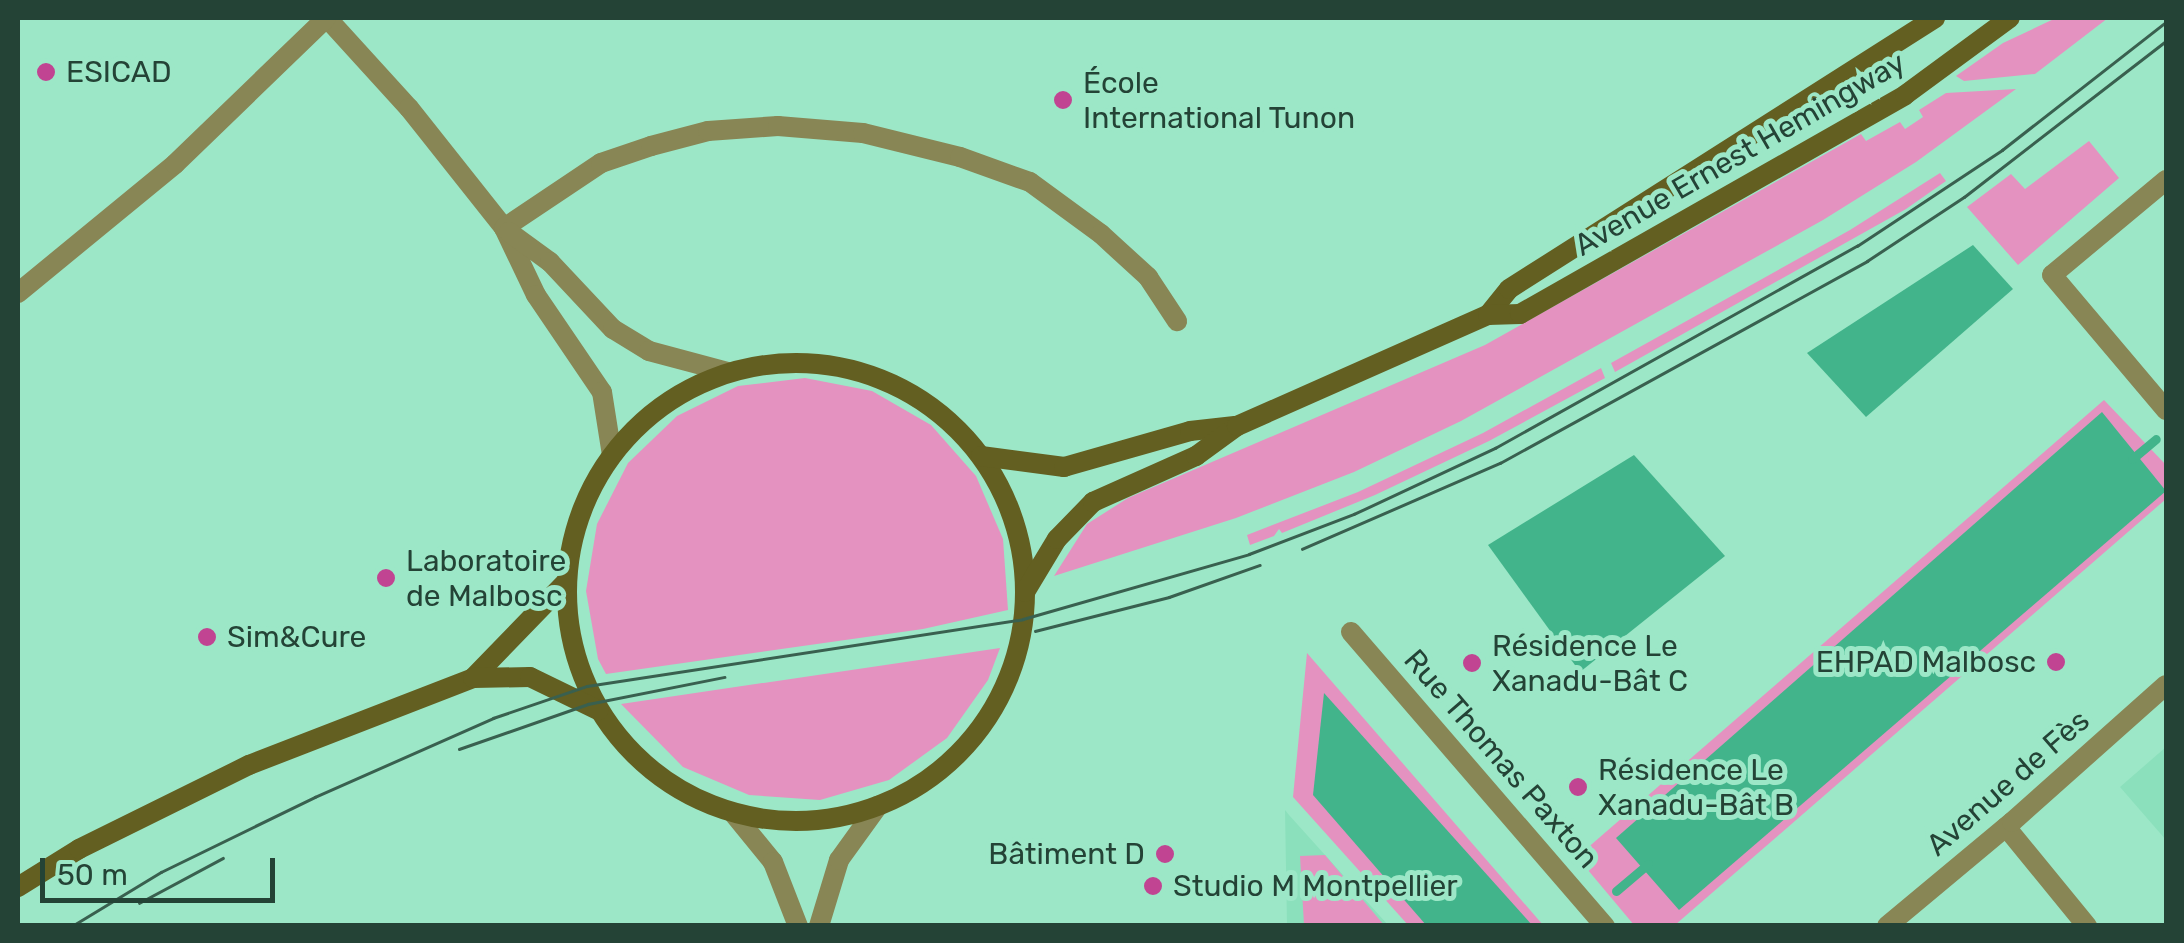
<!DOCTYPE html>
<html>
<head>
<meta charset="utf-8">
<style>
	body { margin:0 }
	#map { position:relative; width:2184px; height:943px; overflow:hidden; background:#9ce7c7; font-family:Rubik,sans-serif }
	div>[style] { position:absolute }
	.built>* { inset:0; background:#8be0bc }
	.green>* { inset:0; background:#e492c0 }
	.water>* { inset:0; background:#42b48b }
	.stream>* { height:9px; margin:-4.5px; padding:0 4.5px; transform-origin:4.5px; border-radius:4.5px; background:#42b48b }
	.minor>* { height:20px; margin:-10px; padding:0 10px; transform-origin:10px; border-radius:10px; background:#888655 }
	.secondary>* { height:20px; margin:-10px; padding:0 10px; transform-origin:10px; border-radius:10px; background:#635f21 }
	.secondary>.ring { margin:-10px; padding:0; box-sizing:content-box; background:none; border:20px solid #635f21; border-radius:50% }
	.tram>* { height:2.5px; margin:-1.25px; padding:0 1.25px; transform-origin:1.25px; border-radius:1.25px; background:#39604f }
	.dots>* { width:28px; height:28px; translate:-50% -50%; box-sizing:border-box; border:5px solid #9ce7c7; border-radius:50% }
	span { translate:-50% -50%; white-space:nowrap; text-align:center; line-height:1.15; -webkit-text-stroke:10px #9ce7c7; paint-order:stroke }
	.poi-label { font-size:30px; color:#244336 }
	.left { translate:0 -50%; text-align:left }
	.right { translate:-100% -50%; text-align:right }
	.street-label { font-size:30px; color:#244336 }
	.frame { position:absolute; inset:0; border:20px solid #244336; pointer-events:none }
	.scale { position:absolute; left:40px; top:858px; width:235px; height:45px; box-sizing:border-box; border:5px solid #244336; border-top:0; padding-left:12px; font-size:30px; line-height:35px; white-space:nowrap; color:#244336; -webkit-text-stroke:8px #9ce7c7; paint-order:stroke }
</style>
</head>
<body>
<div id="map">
	<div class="built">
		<i style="clip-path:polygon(2166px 747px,2166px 840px,2120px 787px)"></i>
		<i style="clip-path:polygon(1285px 810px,1289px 815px,1388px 925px,1287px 925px)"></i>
	</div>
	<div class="green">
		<i style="clip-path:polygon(2056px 18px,2108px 18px,2035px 74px,1964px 81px,1956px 76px,2003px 43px)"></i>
		<i style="clip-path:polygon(2016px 89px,1916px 162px,1823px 220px,1461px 421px,1354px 472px,1236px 518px,1054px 576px,1087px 524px,1128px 498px,1485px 345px,1861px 134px,1866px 141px,1900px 122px,1905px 129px,1923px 117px,1919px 110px,1946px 93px)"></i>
		<i style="clip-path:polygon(2089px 141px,2119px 178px,2018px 265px,1967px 207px,2011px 174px,2025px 189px)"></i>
		<i style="clip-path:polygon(1940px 173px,1946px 181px,1906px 209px,1615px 372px,1611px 363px,1850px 230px)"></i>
		<i style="clip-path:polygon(1601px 368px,1605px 378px,1489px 441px,1375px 495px,1282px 533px,1279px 529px,1274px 536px,1250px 545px,1247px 535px,1358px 492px,1483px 433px)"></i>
		<i style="clip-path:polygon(805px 378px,872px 391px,931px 425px,976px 476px,1003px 539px,1008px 610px,923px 629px,606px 674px,598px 659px,586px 591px,597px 524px,628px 463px,677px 416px,738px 386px)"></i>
		<i style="clip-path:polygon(2104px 400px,2166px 465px,2166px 499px,1675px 925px,1634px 925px,1577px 857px)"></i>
		<i style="clip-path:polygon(1000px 648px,988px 680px,947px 738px,889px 780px,820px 800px,749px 795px,683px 767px,621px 704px)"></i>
		<i style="clip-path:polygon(1307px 653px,1543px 925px,1408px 925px,1293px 797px)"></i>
		<i style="clip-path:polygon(1325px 855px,1384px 925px,1304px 925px,1300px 856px)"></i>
	</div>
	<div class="water">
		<i style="clip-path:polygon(1973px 245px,2013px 289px,1866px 417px,1807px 353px)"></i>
		<i style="clip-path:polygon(2102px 412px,2166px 491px,1679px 910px,1616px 838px)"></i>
		<i style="clip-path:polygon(1634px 455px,1725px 556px,1580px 672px,1488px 545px)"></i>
		<i style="clip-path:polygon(1324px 693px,1532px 925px,1426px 925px,1313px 795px)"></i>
	</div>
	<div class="stream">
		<i style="left:2132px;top:459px;width:31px;rotate:-40deg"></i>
		<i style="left:1616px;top:891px;width:42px;rotate:-40.2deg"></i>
	</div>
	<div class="minor">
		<i style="left:327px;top:18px;width:122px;rotate:47.7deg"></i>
		<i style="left:409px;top:108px;width:153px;rotate:51.6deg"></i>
		<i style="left:504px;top:228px;width:74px;rotate:64.5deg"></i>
		<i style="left:536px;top:295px;width:117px;rotate:55.8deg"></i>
		<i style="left:602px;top:392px;width:64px;rotate:81deg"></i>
		<i style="left:2166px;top:180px;width:148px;rotate:140.2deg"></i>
		<i style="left:2052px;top:275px;width:177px;rotate:49.8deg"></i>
		<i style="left:504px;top:228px;width:117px;rotate:-33.8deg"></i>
		<i style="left:601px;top:163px;width:53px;rotate:-18.8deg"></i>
		<i style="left:651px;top:146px;width:59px;rotate:-14.7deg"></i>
		<i style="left:708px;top:131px;width:70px;rotate:-4.1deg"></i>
		<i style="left:778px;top:126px;width:85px;rotate:4.7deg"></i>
		<i style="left:863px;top:133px;width:100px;rotate:13.9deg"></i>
		<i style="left:960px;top:157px;width:74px;rotate:19.7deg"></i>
		<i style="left:1030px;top:182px;width:88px;rotate:36.2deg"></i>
		<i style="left:1101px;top:234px;width:64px;rotate:42.5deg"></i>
		<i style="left:1148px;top:277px;width:53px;rotate:56.6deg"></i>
		<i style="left:509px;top:232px;width:51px;rotate:36.2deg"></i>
		<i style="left:550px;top:262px;width:92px;rotate:46.8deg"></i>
		<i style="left:613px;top:329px;width:42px;rotate:31.4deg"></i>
		<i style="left:649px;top:351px;width:82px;rotate:14.9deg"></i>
		<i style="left:18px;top:293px;width:203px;rotate:-39.4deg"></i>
		<i style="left:175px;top:164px;width:210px;rotate:-44deg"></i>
		<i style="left:1351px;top:632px;width:389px;rotate:49.2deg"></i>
		<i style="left:733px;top:813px;width:63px;rotate:50.8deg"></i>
		<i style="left:773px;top:862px;width:69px;rotate:68.7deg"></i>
		<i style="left:2006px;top:827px;width:128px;rotate:50.7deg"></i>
		<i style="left:819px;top:926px;width:69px;rotate:-73.1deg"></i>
		<i style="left:839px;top:860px;width:67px;rotate:-54.2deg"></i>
		<i style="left:1887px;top:926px;width:163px;rotate:-39.8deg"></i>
		<i style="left:2012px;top:822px;width:206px;rotate:-41.7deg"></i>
	</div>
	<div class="secondary">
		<i style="left:1488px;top:315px;width:33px;rotate:-51deg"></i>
		<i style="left:1509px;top:289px;width:505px;rotate:-32.46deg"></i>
		<i class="ring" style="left:567px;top:363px;width:438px;height:438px"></i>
		<i style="left:981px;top:456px;width:84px;rotate:7.5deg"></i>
		<i style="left:1064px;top:467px;width:131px;rotate:-15.9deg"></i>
		<i style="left:1190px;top:431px;width:45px;rotate:-6.3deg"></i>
		<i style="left:1025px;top:592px;width:62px;rotate:-58.9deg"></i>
		<i style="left:1057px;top:539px;width:52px;rotate:-45.8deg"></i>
		<i style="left:1093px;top:502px;width:113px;rotate:-24.1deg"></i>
		<i style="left:1196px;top:456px;width:51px;rotate:-36.2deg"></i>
		<i style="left:1237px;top:426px;width:274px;rotate:-23.9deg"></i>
		<i style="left:1488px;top:315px;width:32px;rotate:-2deg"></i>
		<i style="left:1520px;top:314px;width:443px;rotate:-29.6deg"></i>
		<i style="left:1905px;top:95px;width:130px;rotate:-36.3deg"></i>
		<i style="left:473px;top:678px;width:135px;rotate:-45.9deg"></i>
		<i style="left:18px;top:887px;width:72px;rotate:-31.9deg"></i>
		<i style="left:79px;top:849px;width:190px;rotate:-26.3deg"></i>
		<i style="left:249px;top:765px;width:240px;rotate:-21.2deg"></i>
		<i style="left:473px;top:678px;width:57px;rotate:-1deg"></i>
		<i style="left:530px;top:677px;width:76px;rotate:25.9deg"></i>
	</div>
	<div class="tram">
		<i style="left:1302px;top:549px;width:216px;rotate:-23.5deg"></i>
		<i style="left:1500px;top:463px;width:419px;rotate:-28.8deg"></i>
		<i style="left:1867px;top:261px;width:116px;rotate:-33.4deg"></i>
		<i style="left:1964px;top:197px;width:255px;rotate:-37.7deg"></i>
		<i style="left:1035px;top:631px;width:138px;rotate:-14.2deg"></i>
		<i style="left:1169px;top:597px;width:96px;rotate:-19.4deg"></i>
		<i style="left:459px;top:749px;width:137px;rotate:-19.2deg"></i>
		<i style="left:588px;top:704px;width:139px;rotate:-11.2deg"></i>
		<i style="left:139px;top:903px;width:95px;rotate:-28.2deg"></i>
		<i style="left:72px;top:926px;width:104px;rotate:-31.2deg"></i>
		<i style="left:161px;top:872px;width:171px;rotate:-26deg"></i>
		<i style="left:315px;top:797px;width:195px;rotate:-23.9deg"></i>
		<i style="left:493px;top:718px;width:99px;rotate:-18.8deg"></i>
		<i style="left:587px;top:686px;width:441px;rotate:-8.7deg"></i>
		<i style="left:1023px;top:619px;width:235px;rotate:-16deg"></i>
		<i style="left:1249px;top:554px;width:112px;rotate:-20.9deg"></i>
		<i style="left:1354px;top:514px;width:156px;rotate:-25.1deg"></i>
		<i style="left:1495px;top:448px;width:415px;rotate:-29.2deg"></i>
		<i style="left:1857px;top:246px;width:174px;rotate:-33.5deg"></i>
		<i style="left:2002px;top:150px;width:208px;rotate:-38deg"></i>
	</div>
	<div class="dots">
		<i style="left:46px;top:72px;background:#c14492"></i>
		<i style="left:1063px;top:100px;background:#c14492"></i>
		<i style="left:386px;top:578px;background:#c14492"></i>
		<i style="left:207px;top:637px;background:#c14492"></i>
		<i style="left:2056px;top:662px;background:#c14492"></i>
		<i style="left:1472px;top:663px;background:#c14492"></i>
		<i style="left:1578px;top:787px;background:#c14492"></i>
		<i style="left:1165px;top:854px;background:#c14492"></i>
		<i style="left:1153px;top:886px;background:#c14492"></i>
	</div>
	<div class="poi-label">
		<span class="left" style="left:66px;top:72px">ESICAD</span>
		<span class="left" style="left:1083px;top:100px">École<br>International Tunon</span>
		<span class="left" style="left:406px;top:578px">Laboratoire<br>de Malbosc</span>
		<span class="left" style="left:227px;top:637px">Sim&amp;Cure</span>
		<span class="left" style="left:1492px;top:663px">Résidence Le<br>Xanadu-Bât C</span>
		<span class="right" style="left:2036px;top:662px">EHPAD Malbosc</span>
		<span class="left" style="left:1598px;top:787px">Résidence Le<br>Xanadu-Bât B</span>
		<span class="right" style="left:1145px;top:854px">Bâtiment D</span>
		<span class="left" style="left:1173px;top:886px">Studio M Montpellier</span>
	</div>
	<div class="street-label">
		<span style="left:1740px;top:154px;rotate:-30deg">Avenue Ernest Hemingway</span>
		<span style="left:1501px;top:759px;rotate:49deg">Rue Thomas Paxton</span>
		<span style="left:2008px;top:783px;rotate:-41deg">Avenue de Fès</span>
	</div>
	<div class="frame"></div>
	<div class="scale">50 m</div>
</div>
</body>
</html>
